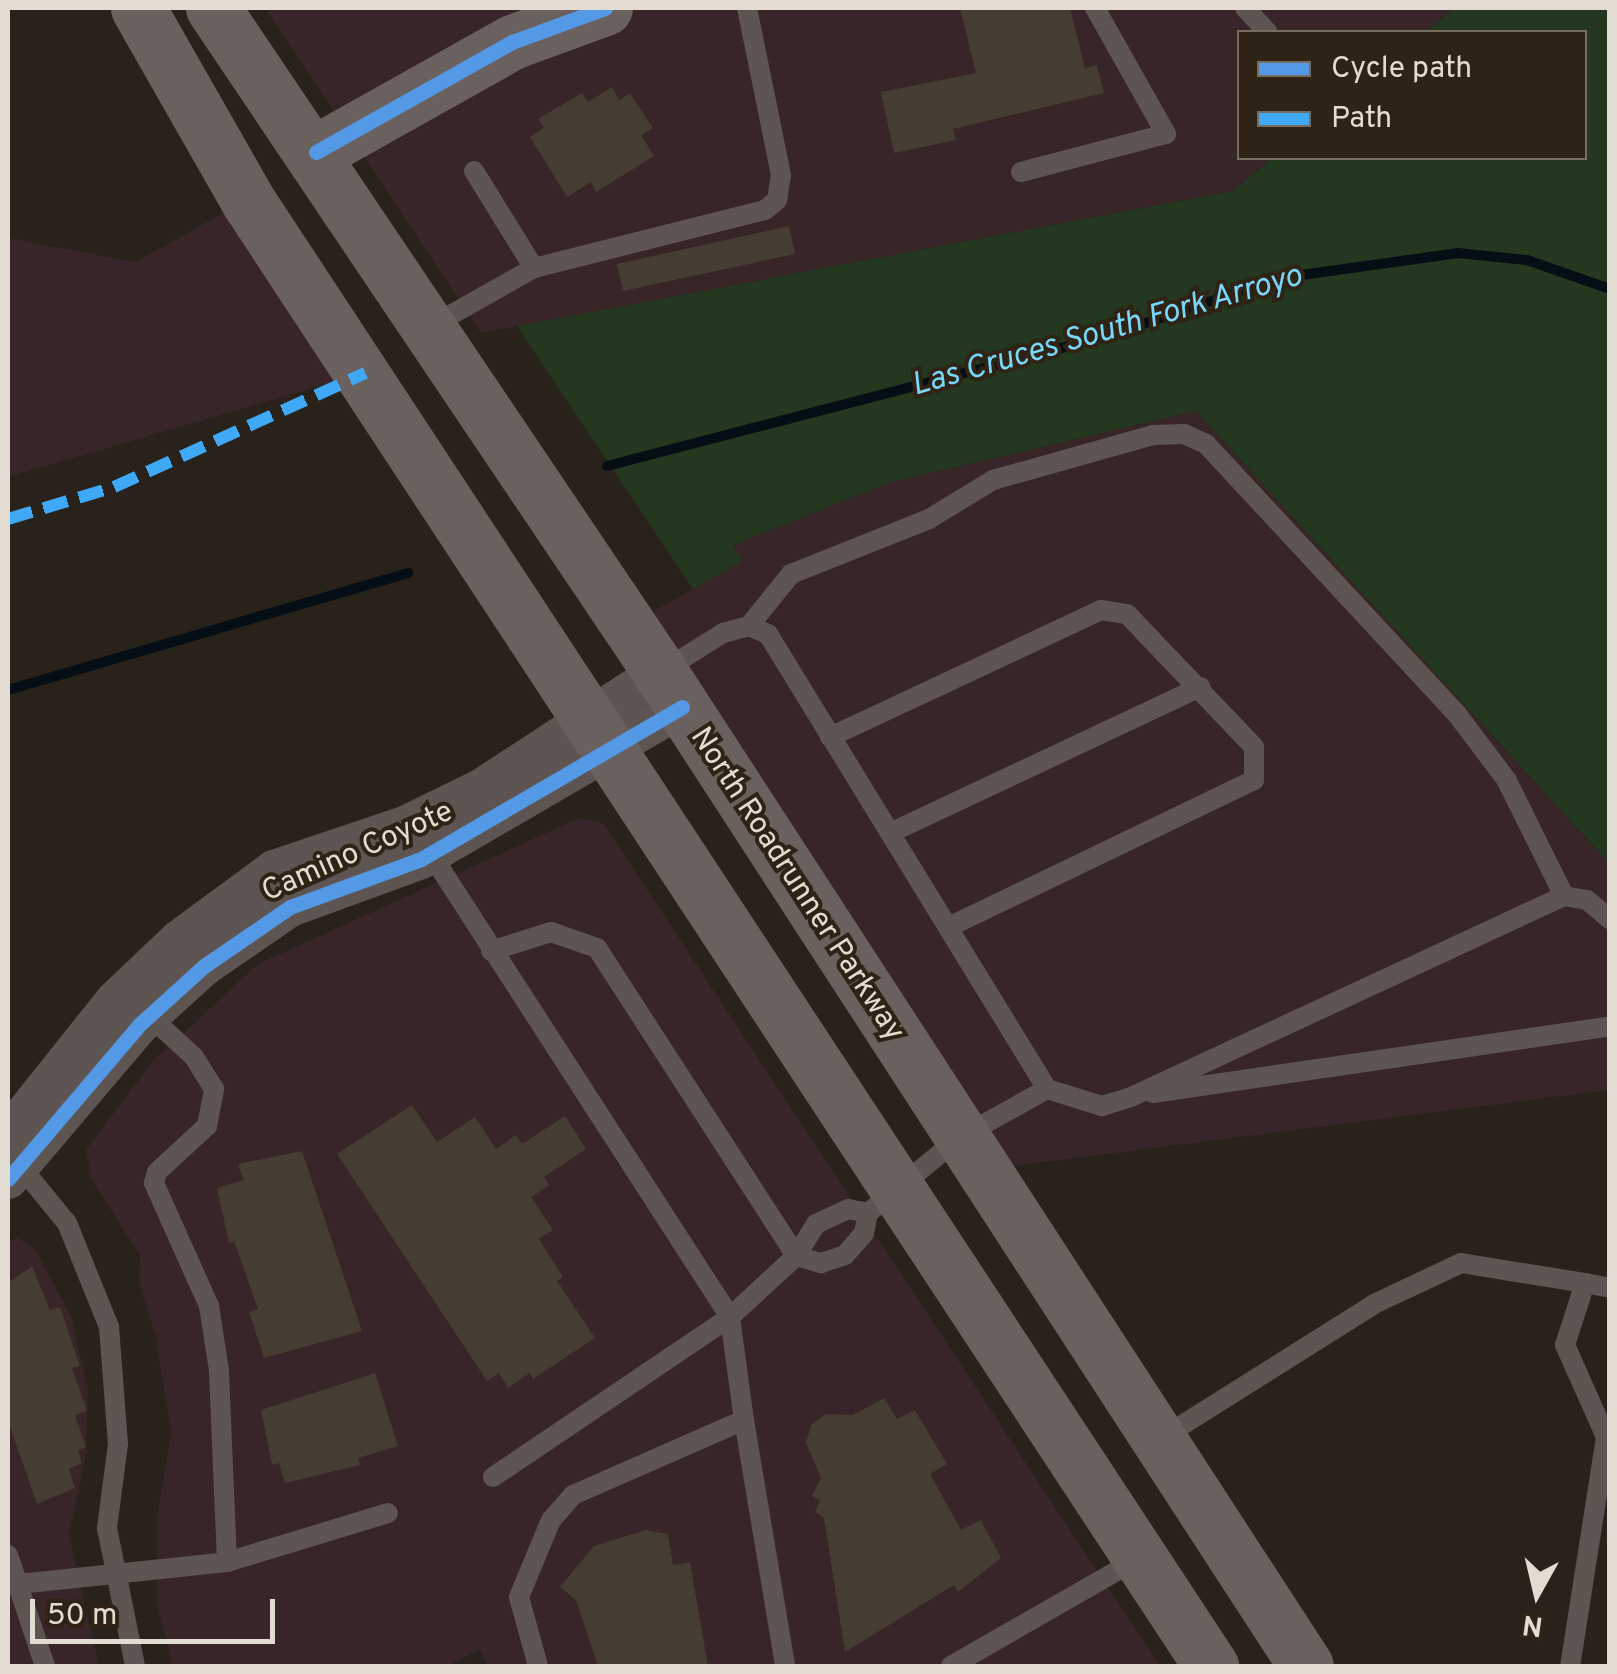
<!DOCTYPE html>
<html>
<head>
<meta charset="utf-8">
<style>
	body { margin:0 }
	#map { position:relative; width:1617px; height:1674px; overflow:hidden; background:#28221b; font-family:Overpass,sans-serif }
	div>[style] { position:absolute }
	.commercial>* { inset:0; background:#382527 }
	.green>* { inset:0; background:#23381e }
	.stream>* { height:10px; margin:-5px; padding:0 5px; transform-origin:5px; border-radius:5px; background:#040e14 }
	.building>* { inset:0; background:#453c32 }
	.lane>* { height:20px; margin:-10px; padding:0 10px; transform-origin:10px; border-radius:10px; background:#5e5553 }
	.street>* { height:40px; margin:-20px; padding:0 20px; transform-origin:20px; border-radius:20px; background:#5e5553 }
	.secondary>* { height:55px; margin:-27.5px; padding:0 27.5px; transform-origin:27.5px; border-radius:27.5px; background:#6a605e }
	.quiet>* { height:12px; margin-top:-6px; transform-origin:0; background:repeating-linear-gradient(90deg,#3fa9f5 0 25px,transparent 0 37px) }
	.cycleway>* { height:15px; margin:-7.5px; padding:0 7.5px; transform-origin:7.5px; border-radius:7.5px; background:#5399e6 }
	span { translate:-50% -50%; white-space:nowrap; text-align:center; line-height:1.15; -webkit-text-stroke:8px #2e2315; paint-order:stroke }
	.street-label { font-size:30px; color:#e3dcd3 }
	.water-label { font-size:32px; color:#78d7f9; font-style:italic }
	.frame { position:absolute; inset:0; border:10px solid #e3dcd3; pointer-events:none }
	.legend { position:absolute; left:1237px; top:30px; width:350px; height:130px; box-sizing:border-box; background:#2e2315; border:2px solid #766d61; margin:0; padding:12px 18px; list-style:none; font-size:30px; color:#e3dcd3 }
	.legend li { display:flex; align-items:center; gap:20px; height:50px }
	.legend b { width:50px; border:2px solid #766d61 }
	.north { position:absolute; left:1487px; top:1544px; width:100px; height:100px; -webkit-text-stroke:8px #2e2315; paint-order:stroke; rotate:188deg; font-size:28px; font-weight:700; line-height:40px; text-align:center; color:#e3dcd3 }
	.north::after { content:''; display:block; margin:auto; width:35px; height:45px; background:#e3dcd3; clip-path:polygon(50% 0,100% 100%,50% 72%,0 100%) }
	.scale { position:absolute; left:30px; top:1599px; width:245px; height:45px; box-sizing:border-box; border:5px solid #e3dcd3; border-top:0; padding-left:12px; font-size:30px; line-height:35px; white-space:nowrap; color:#e3dcd3; -webkit-text-stroke:8px #2e2315; paint-order:stroke }
</style>
</head>
<body>
<div id="map">
	<div class="commercial">
		<i style="clip-path:polygon(265px 8px,1455px 8px,1425px 32px,1240px 32px,1240px 158px,1273px 158px,1233px 191px,481px 333px)"></i>
		<i style="clip-path:polygon(258px 194px,365px 373px,8px 477px,8px 238px,135px 262px)"></i>
		<i style="clip-path:polygon(1196px 411px,1609px 863px,1609px 1090px,1013px 1166px,651px 613px,741px 561px,733px 545px,891px 482px)"></i>
		<i style="clip-path:polygon(579px 818px,603px 823px,1160px 1666px,487px 1666px,480px 1649px,448px 1666px,172px 1666px,157px 1604px,157px 1517px,171px 1435px,156px 1336px,139px 1283px,140px 1255px,91px 1179px,86px 1150px,153px 1061px,258px 964px)"></i>
		<i style="clip-path:polygon(17px 1238px,34px 1248px,71px 1316px,88px 1389px,86px 1453px,69px 1535px,99px 1666px,8px 1666px,8px 1241px)"></i>
	</div>
	<div class="green">
		<i style="clip-path:polygon(1455px 8px,1609px 8px,1609px 863px,1196px 411px,891px 482px,733px 545px,742px 561px,693px 589px,517px 326px,1233px 191px,1273px 158px,1584px 158px,1584px 32px,1425px 32px)"></i>
	</div>
	<div class="stream">
		<i style="left:607px;top:466px;width:517px;rotate:-14.57deg"></i>
		<i style="left:1107px;top:336px;width:182px;rotate:-18.5deg"></i>
		<i style="left:1280px;top:278px;width:180px;rotate:-8deg"></i>
		<i style="left:1458px;top:253px;width:69px;rotate:5.8deg"></i>
		<i style="left:1527px;top:260px;width:88px;rotate:19.3deg"></i>
		<i style="left:8px;top:690px;width:417px;rotate:-16.3deg"></i>
	</div>
	<div class="building">
		<i style="clip-path:polygon(960px 8px,1070px 8px,1085px 68px,1097px 65px,1104px 93px,953px 129px,956px 140px,894px 153px,881px 92px,976px 73px)"></i>
		<i style="clip-path:polygon(612px 87px,619px 100px,630px 93px,653px 128px,641px 135px,654px 156px,596px 192px,591px 182px,567px 197px,530px 137px,544px 128px,538px 119px,582px 93px,588px 102px)"></i>
		<i style="clip-path:polygon(789px 226px,795px 254px,623px 291px,617px 264px)"></i>
		<i style="clip-path:polygon(412px 1105px,437px 1142px,475px 1117px,496px 1149px,516px 1135px,522px 1144px,565px 1116px,586px 1149px,544px 1177px,549px 1185px,531px 1197px,553px 1230px,539px 1239px,563px 1277px,557px 1281px,595px 1338px,533px 1379px,530px 1373px,508px 1388px,499px 1373px,487px 1381px,337px 1154px)"></i>
		<i style="clip-path:polygon(302px 1151px,362px 1331px,264px 1358px,249px 1312px,258px 1309px,234px 1241px,229px 1243px,217px 1188px,244px 1180px,238px 1164px)"></i>
		<i style="clip-path:polygon(32px 1266px,50px 1310px,60px 1307px,80px 1366px,72px 1368px,87px 1411px,75px 1415px,86px 1447px,78px 1450px,82px 1463px,69px 1469px,75px 1488px,37px 1504px,8px 1421px,8px 1283px)"></i>
		<i style="clip-path:polygon(375px 1373px,398px 1446px,358px 1458px,360px 1465px,285px 1483px,279px 1463px,272px 1465px,261px 1410px)"></i>
		<i style="clip-path:polygon(884px 1398px,897px 1419px,915px 1410px,947px 1464px,930px 1474px,961px 1530px,981px 1520px,1001px 1558px,958px 1592px,954px 1585px,845px 1652px,824px 1518px,815px 1512px,820px 1500px,812px 1496px,821px 1478px,806px 1443px,811px 1425px,826px 1414px,853px 1415px)"></i>
		<i style="clip-path:polygon(646px 1530px,668px 1534px,673px 1565px,690px 1562px,708px 1666px,598px 1666px,576px 1600px,560px 1587px,594px 1546px)"></i>
	</div>
	<div class="lane">
		<i style="left:1245px;top:8px;width:33px;rotate:47deg"></i>
		<i style="left:474px;top:171px;width:114px;rotate:58.3deg"></i>
		<i style="left:1021px;top:172px;width:150px;rotate:-14.7deg"></i>
		<i style="left:1166px;top:134px;width:145px;rotate:-119.4deg"></i>
		<i style="left:431px;top:326px;width:118px;rotate:-29.4deg"></i>
		<i style="left:534px;top:268px;width:238px;rotate:-14.1deg"></i>
		<i style="left:765px;top:210px;width:16px;rotate:-40deg"></i>
		<i style="left:777px;top:200px;width:25px;rotate:-81deg"></i>
		<i style="left:781px;top:175px;width:170px;rotate:-101.5deg"></i>
		<i style="left:749px;top:626px;width:67px;rotate:-51.1deg"></i>
		<i style="left:791px;top:574px;width:149px;rotate:-21.7deg"></i>
		<i style="left:929px;top:519px;width:75px;rotate:-31.4deg"></i>
		<i style="left:993px;top:480px;width:166px;rotate:-15.7deg"></i>
		<i style="left:1153px;top:435px;width:31px;rotate:-2deg"></i>
		<i style="left:1184px;top:434px;width:24px;rotate:24deg"></i>
		<i style="left:1206px;top:444px;width:367px;rotate:47.1deg"></i>
		<i style="left:1456px;top:713px;width:83px;rotate:52.9deg"></i>
		<i style="left:1506px;top:779px;width:131px;rotate:63.6deg"></i>
		<i style="left:661px;top:672px;width:73px;rotate:-32.2deg"></i>
		<i style="left:723px;top:633px;width:27px;rotate:-15deg"></i>
		<i style="left:749px;top:626px;width:21px;rotate:23deg"></i>
		<i style="left:768px;top:634px;width:534px;rotate:58.48deg"></i>
		<i style="left:830px;top:737px;width:299px;rotate:-25.1deg"></i>
		<i style="left:1101px;top:610px;width:26px;rotate:9deg"></i>
		<i style="left:1127px;top:614px;width:184px;rotate:46.3deg"></i>
		<i style="left:1254px;top:747px;width:33px;rotate:90deg"></i>
		<i style="left:1254px;top:780px;width:339px;rotate:154.3deg"></i>
		<i style="left:890px;top:833px;width:343px;rotate:-25.2deg"></i>
		<i style="left:431px;top:854px;width:551px;rotate:57.15deg"></i>
		<i style="left:730px;top:1317px;width:104px;rotate:82.3deg"></i>
		<i style="left:744px;top:1420px;width:187px;rotate:156.3deg"></i>
		<i style="left:573px;top:1495px;width:33px;rotate:131deg"></i>
		<i style="left:551px;top:1520px;width:83px;rotate:112.6deg"></i>
		<i style="left:519px;top:1597px;width:72px;rotate:74.6deg"></i>
		<i style="left:491px;top:951px;width:63px;rotate:-17.6deg"></i>
		<i style="left:551px;top:932px;width:49px;rotate:19.2deg"></i>
		<i style="left:597px;top:948px;width:367px;rotate:57.1deg"></i>
		<i style="left:796px;top:1256px;width:26px;rotate:16deg"></i>
		<i style="left:821px;top:1263px;width:25px;rotate:-18deg"></i>
		<i style="left:845px;top:1255px;width:29px;rotate:-49deg"></i>
		<i style="left:864px;top:1233px;width:20px;rotate:-79deg"></i>
		<i style="left:1153px;top:1093px;width:462px;rotate:-8.3deg"></i>
		<i style="left:16px;top:1161px;width:80px;rotate:50.6deg"></i>
		<i style="left:67px;top:1223px;width:112px;rotate:68deg"></i>
		<i style="left:109px;top:1327px;width:117px;rotate:85.6deg"></i>
		<i style="left:118px;top:1444px;width:85px;rotate:97.5deg"></i>
		<i style="left:107px;top:1528px;width:141px;rotate:78.5deg"></i>
		<i style="left:1585px;top:1283px;width:25px;rotate:11deg"></i>
		<i style="left:744px;top:1420px;width:249px;rotate:80.5deg"></i>
		<i style="left:1160px;top:1439px;width:253px;rotate:-32.2deg"></i>
		<i style="left:1374px;top:1304px;width:96px;rotate:-25.2deg"></i>
		<i style="left:1461px;top:1263px;width:126px;rotate:9.2deg"></i>
		<i style="left:1585px;top:1283px;width:65px;rotate:107.9deg"></i>
		<i style="left:1565px;top:1345px;width:101px;rotate:66deg"></i>
		<i style="left:1606px;top:1437px;width:232px;rotate:98.9deg"></i>
		<i style="left:493px;top:1477px;width:286px;rotate:-34deg"></i>
		<i style="left:730px;top:1317px;width:90px;rotate:-42.7deg"></i>
		<i style="left:796px;top:1256px;width:38px;rotate:-58deg"></i>
		<i style="left:816px;top:1224px;width:35px;rotate:-25deg"></i>
		<i style="left:848px;top:1209px;width:20px;rotate:11deg"></i>
		<i style="left:868px;top:1213px;width:118px;rotate:-39.5deg"></i>
		<i style="left:959px;top:1138px;width:101px;rotate:-29.1deg"></i>
		<i style="left:1047px;top:1089px;width:58px;rotate:17.2deg"></i>
		<i style="left:1102px;top:1106px;width:30px;rotate:-17deg"></i>
		<i style="left:1131px;top:1097px;width:477px;rotate:-24.9deg"></i>
		<i style="left:1564px;top:896px;width:23px;rotate:10deg"></i>
		<i style="left:1587px;top:900px;width:30px;rotate:40deg"></i>
		<i style="left:8px;top:1555px;width:117px;rotate:71.6deg"></i>
		<i style="left:227px;top:1562px;width:168px;rotate:-16.9deg"></i>
		<i style="left:19px;top:1584px;width:209px;rotate:-6deg"></i>
		<i style="left:227px;top:1562px;width:192px;rotate:-92.4deg"></i>
		<i style="left:219px;top:1370px;width:65px;rotate:-98.9deg"></i>
		<i style="left:209px;top:1306px;width:135px;rotate:-114.1deg"></i>
		<i style="left:154px;top:1183px;width:11px;rotate:-75deg"></i>
		<i style="left:157px;top:1172px;width:68px;rotate:-42.6deg"></i>
		<i style="left:207px;top:1126px;width:38px;rotate:-79deg"></i>
		<i style="left:214px;top:1089px;width:39px;rotate:-122deg"></i>
		<i style="left:193px;top:1056px;width:67px;rotate:-137.4deg"></i>
		<i style="left:951px;top:1666px;width:215px;rotate:-29.8deg"></i>
	</div>
	<div class="street">
		<i style="left:8px;top:1135px;width:170px;rotate:-51.4deg"></i>
		<i style="left:114px;top:1002px;width:90px;rotate:-43.6deg"></i>
		<i style="left:179px;top:940px;width:118px;rotate:-36.4deg"></i>
		<i style="left:274px;top:870px;width:138px;rotate:-18.6deg"></i>
		<i style="left:405px;top:826px;width:85px;rotate:-26deg"></i>
		<i style="left:481px;top:789px;width:214px;rotate:-33.2deg"></i>
		<i style="left:8px;top:1179px;width:204px;rotate:-49.6deg"></i>
		<i style="left:140px;top:1024px;width:86px;rotate:-42.2deg"></i>
		<i style="left:204px;top:966px;width:104px;rotate:-34.5deg"></i>
		<i style="left:290px;top:907px;width:140px;rotate:-20.1deg"></i>
		<i style="left:421px;top:859px;width:302px;rotate:-30.2deg"></i>
	</div>
	<div class="secondary">
		<i style="left:138px;top:8px;width:226px;rotate:60.3deg"></i>
		<i style="left:250px;top:204px;width:1750px;rotate:56.68deg"></i>
		<i style="left:213px;top:8px;width:800px;rotate:56.05deg"></i>
		<i style="left:660px;top:672px;width:1185px;rotate:56.98deg"></i>
		<i style="left:316px;top:152px;width:225px;rotate:-29.3deg"></i>
		<i style="left:512px;top:42px;width:99px;rotate:-20.1deg"></i>
	</div>
	<div class="quiet">
		<i style="left:8px;top:519px;width:111px;rotate:-16.8deg"></i>
		<i style="left:114px;top:487px;width:276px;rotate:-24.4deg"></i>
	</div>
	<div class="cycleway">
		<i style="left:316px;top:152px;width:225px;rotate:-29.3deg"></i>
		<i style="left:512px;top:42px;width:99px;rotate:-20.1deg"></i>
		<i style="left:8px;top:1179px;width:204px;rotate:-49.6deg"></i>
		<i style="left:140px;top:1024px;width:86px;rotate:-42.2deg"></i>
		<i style="left:204px;top:966px;width:104px;rotate:-34.5deg"></i>
		<i style="left:290px;top:907px;width:140px;rotate:-20.1deg"></i>
		<i style="left:421px;top:859px;width:302px;rotate:-30.2deg"></i>
	</div>
	<div class="street-label">
		<span style="left:358px;top:853px;rotate:-24deg">Camino Coyote</span>
		<span style="left:796px;top:885px;rotate:57deg">North Roadrunner Parkway</span>
	</div>
	<div class="water-label">
		<span style="left:1107px;top:332px;rotate:-16deg">Las Cruces South Fork Arroyo</span>
	</div>
	<div class="frame"></div>
	<ul class="legend">
	<li><b style="height:12px;background:#5399e6"></b>Cycle path</li>
	<li><b style="height:12px;background:#3fa9f5"></b>Path</li>
	</ul>
	<div class="north">N</div>
	<div class="scale">50 m</div>
</div>
</body>
</html>
